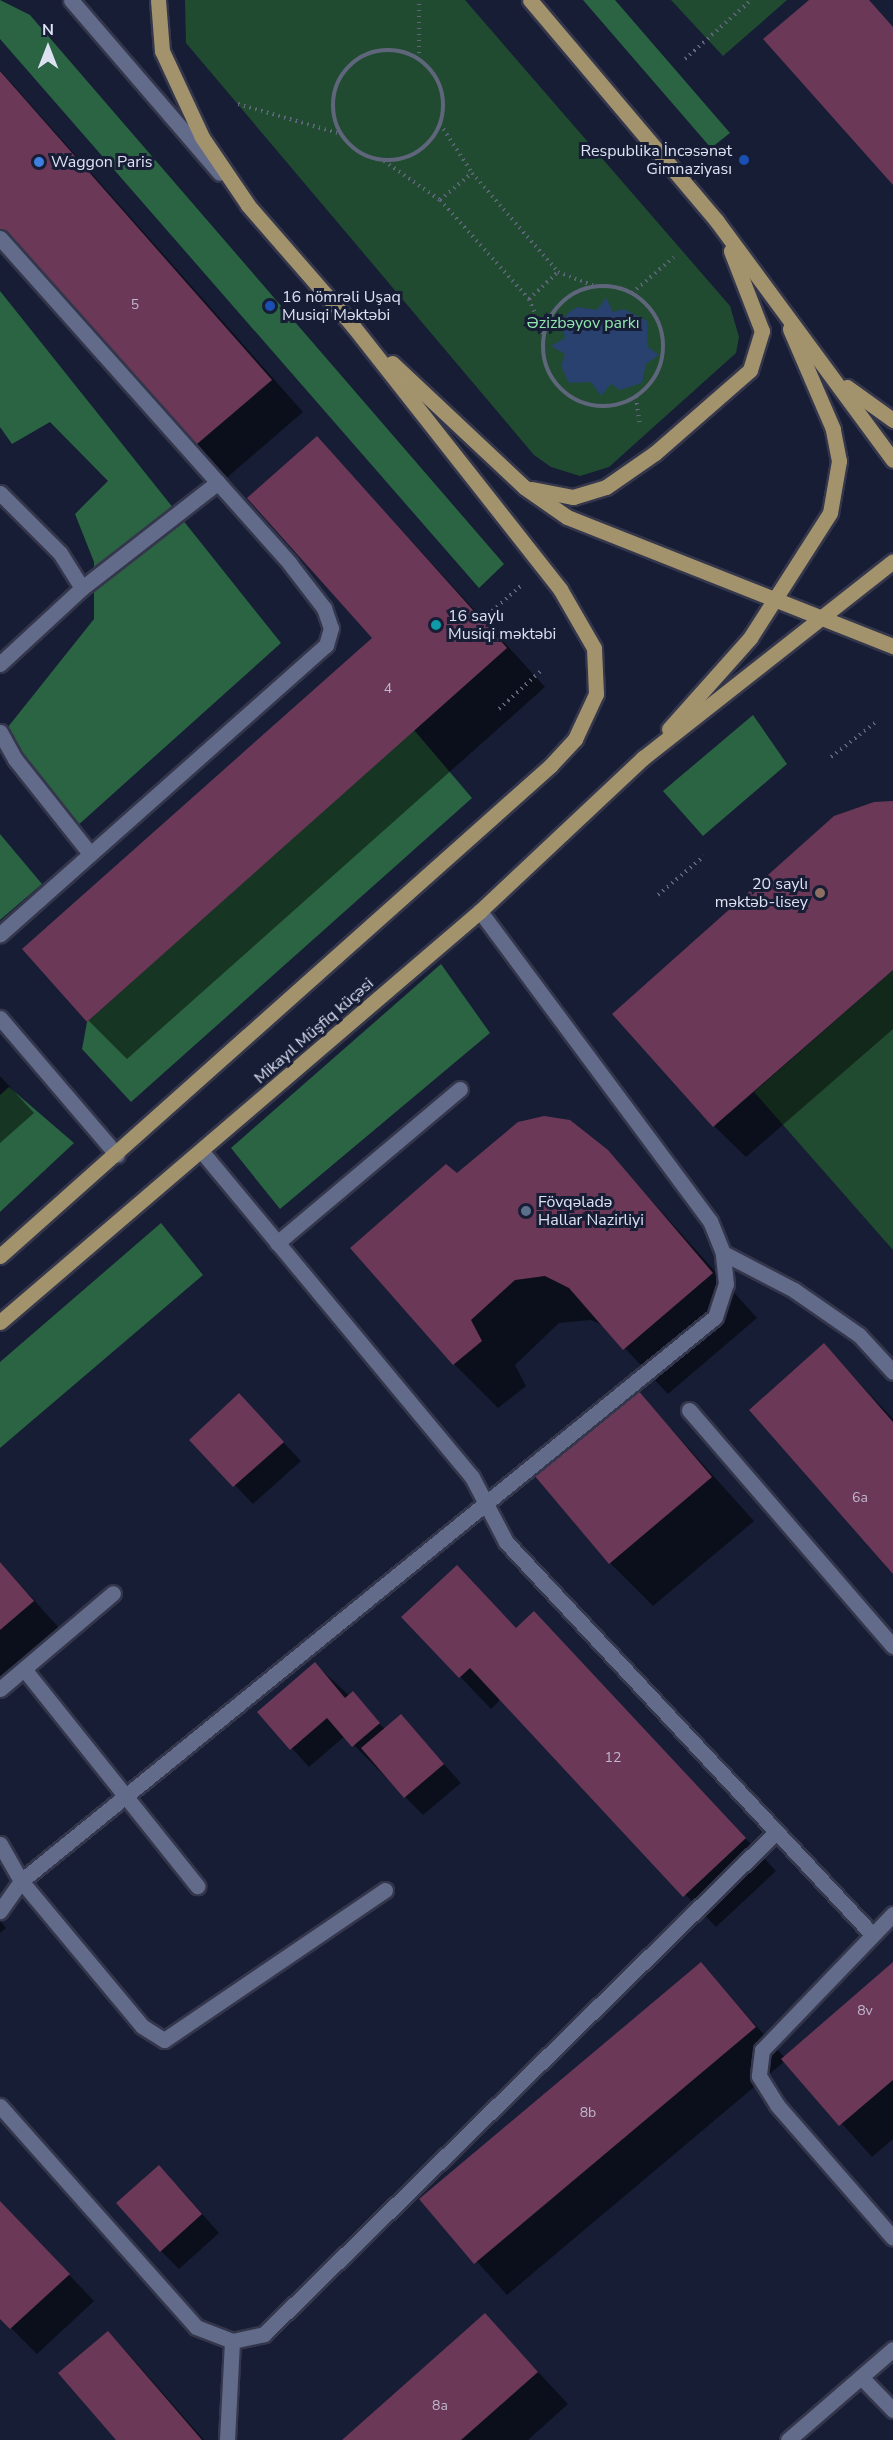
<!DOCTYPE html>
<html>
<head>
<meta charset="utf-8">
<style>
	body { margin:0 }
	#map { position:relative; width:893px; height:2440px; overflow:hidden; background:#161d35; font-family:"Nunito Sans",sans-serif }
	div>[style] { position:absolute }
	.green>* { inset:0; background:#204b31 }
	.forest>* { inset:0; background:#2a6442 }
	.water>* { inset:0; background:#28416e }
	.shadow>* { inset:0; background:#0007 }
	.building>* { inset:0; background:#6b3857 }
	.path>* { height:4px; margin-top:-2px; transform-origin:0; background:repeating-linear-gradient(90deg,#5f667b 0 1.5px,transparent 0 6px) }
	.path>.ring { margin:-2px; padding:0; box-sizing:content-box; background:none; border:4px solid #5f667b; border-radius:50% }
	.roads { filter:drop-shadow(2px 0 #34364b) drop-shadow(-2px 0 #34364b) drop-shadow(0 2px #34364b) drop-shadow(0 -2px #34364b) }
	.service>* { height:15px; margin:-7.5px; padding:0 7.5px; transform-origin:7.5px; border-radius:7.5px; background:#626b89 }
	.tertiary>* { height:15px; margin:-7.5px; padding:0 7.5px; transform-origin:7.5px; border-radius:7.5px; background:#626b89 }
	.primary>* { height:15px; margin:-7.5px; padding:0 7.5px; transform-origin:7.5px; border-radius:7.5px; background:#a3936d }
	.dots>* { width:16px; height:16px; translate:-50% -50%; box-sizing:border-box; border:3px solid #161d35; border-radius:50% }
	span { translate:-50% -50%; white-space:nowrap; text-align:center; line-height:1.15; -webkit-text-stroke:6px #161d35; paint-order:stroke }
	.number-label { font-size:14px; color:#c0b8cc }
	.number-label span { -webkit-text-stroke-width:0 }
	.poi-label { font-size:16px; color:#dde2f3 }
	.right { translate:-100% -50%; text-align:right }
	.left { translate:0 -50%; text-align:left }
	.park-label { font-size:16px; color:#90e5ae }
	.street-label { font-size:16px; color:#dde2f3 }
	.north { position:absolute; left:18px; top:18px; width:60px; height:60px; -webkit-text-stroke:4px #161d35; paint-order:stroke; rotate:0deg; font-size:16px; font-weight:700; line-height:24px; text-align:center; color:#dde2f3 }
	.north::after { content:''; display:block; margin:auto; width:21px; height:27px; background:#dde2f3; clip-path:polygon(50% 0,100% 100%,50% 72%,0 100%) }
</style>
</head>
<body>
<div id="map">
	<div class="green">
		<i style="clip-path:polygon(185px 0,465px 0,730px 306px,739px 337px,736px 353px,609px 467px,580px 476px,551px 467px,534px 455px,186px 43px)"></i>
		<i style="clip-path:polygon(671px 0,787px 0,723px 56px)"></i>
		<i style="clip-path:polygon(893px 970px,893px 1250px,754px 1092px)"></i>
	</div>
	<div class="forest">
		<i style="clip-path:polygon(0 0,30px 15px,504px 564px,479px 588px,0 39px)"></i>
		<i style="clip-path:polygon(583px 0,615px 0,730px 133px,711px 148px)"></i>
		<i style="clip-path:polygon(0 291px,281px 643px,66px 836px,5px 761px,0 737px,94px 619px,94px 562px,75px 514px,108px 481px,50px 422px,12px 444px,0 427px)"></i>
		<i style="clip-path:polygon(753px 715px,787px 764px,703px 836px,663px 791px)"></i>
		<i style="clip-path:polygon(414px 730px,472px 798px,131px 1102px,82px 1049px,87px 1022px)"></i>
		<i style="clip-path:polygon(0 834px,42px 884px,0 920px)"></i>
		<i style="clip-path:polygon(441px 964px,490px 1033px,280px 1209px,231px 1148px)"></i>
		<i style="clip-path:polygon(9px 1087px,74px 1143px,0 1212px,0 1095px)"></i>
		<i style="clip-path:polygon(161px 1223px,203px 1275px,0 1448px,0 1362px)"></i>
	</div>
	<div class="water">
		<i style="clip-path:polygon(606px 298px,613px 312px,624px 309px,647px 321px,648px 347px,659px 355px,646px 364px,642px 383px,620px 390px,611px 384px,601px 396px,591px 382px,569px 383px,561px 366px,565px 354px,551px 346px,565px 338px,561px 323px,568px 313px,577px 307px,597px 310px)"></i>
	</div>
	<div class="shadow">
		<i style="clip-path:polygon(0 70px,303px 412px,223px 481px,0 227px)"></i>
		<i style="clip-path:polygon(317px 438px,545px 687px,127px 1059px,88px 1020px,374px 638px)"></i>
		<i style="clip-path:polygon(893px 803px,893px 1029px,746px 1157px,714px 1126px)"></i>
		<i style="clip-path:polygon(0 1076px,34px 1113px,0 1143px)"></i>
		<i style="clip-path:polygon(607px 1151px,757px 1318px,668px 1394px,604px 1326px,591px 1320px,559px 1323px,515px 1365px,526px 1386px,498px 1408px,454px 1364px,457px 1175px)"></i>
		<i style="clip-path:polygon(824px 1345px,893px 1419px,893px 1572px)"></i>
		<i style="clip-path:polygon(637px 1391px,754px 1521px,653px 1606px,610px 1563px)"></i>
		<i style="clip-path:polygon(239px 1395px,301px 1461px,253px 1504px,192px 1440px)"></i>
		<i style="clip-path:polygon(0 1562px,59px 1628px,0 1678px)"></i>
		<i style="clip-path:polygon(403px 1617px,565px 1645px,776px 1871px,716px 1927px,501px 1699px,491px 1709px)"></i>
		<i style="clip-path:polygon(315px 1664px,385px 1729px,400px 1716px,461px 1783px,423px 1815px,345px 1736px,309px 1767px,259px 1712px)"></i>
		<i style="clip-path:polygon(0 1921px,6px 1928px,0 1933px)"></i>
		<i style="clip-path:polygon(701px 1964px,785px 2058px,893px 1964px,893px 2139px,872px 2157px,785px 2061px,507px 2295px,421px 2199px)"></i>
		<i style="clip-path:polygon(177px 2185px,219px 2233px,179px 2269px,161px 2251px)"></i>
		<i style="clip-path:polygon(0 2202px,94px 2301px,37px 2354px,0 2317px)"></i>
		<i style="clip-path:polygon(485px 2315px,568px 2404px,528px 2440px,345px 2440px)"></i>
		<i style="clip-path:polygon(108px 2333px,133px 2359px,204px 2440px,118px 2440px)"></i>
	</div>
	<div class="building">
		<i style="clip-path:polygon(809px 0,869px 0,893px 27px,893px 185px,763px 39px)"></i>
		<i style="clip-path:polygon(0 71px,272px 380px,190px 450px,0 229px)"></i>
		<i style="clip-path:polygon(317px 436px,507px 648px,87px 1022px,22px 949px,372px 638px,247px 498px)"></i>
		<i style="clip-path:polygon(893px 801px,893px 970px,713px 1127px,612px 1014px,834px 816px,874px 802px)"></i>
		<i style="clip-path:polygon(544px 1116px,570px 1120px,608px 1150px,713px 1273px,623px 1350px,569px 1288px,545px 1276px,515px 1280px,471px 1320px,482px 1341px,453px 1365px,350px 1248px,446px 1164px,457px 1173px,518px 1122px)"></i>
		<i style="clip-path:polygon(824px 1343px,893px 1422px,893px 1574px,749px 1410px)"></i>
		<i style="clip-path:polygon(637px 1389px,712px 1477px,609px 1564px,534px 1475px)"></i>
		<i style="clip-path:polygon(239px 1393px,284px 1442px,233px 1487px,189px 1440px)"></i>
		<i style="clip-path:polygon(0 1562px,34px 1601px,0 1630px)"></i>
		<i style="clip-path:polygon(457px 1565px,516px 1628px,534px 1611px,746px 1838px,683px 1897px,470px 1668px,459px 1678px,401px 1617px)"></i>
		<i style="clip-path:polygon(315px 1662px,345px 1698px,353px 1691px,380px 1723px,352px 1747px,327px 1718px,290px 1750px,257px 1712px)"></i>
		<i style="clip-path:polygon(401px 1714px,444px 1764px,404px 1798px,361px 1748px)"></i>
		<i style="clip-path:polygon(701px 1962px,756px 2027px,474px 2264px,419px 2199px)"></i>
		<i style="clip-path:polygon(893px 1962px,893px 2080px,839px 2126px,781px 2059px)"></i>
		<i style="clip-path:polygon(159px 2165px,202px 2214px,160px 2252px,116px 2203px)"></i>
		<i style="clip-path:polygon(0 2201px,70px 2274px,10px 2329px,0 2319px)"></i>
		<i style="clip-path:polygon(485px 2313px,538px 2372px,461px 2440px,342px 2440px)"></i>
		<i style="clip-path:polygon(108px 2331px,202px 2440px,116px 2440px,58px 2373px)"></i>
	</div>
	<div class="path">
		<i class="ring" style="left:333px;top:50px;width:106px;height:106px"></i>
		<i style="left:419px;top:59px;width:59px;rotate:-90deg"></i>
		<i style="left:685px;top:59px;width:89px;rotate:-41.8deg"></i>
		<i style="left:238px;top:104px;width:104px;rotate:16.2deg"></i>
		<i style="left:440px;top:124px;width:59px;rotate:56.9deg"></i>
		<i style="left:472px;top:173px;width:131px;rotate:49deg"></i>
		<i style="left:558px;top:272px;width:40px;rotate:21deg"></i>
		<i style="left:384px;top:161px;width:68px;rotate:34.9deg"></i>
		<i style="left:440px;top:200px;width:133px;rotate:48deg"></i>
		<i style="left:529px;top:299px;width:40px;rotate:68deg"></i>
		<i style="left:440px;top:200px;width:42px;rotate:-40.2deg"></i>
		<i class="ring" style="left:543px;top:286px;width:116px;height:116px"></i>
		<i style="left:632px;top:293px;width:55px;rotate:-40.6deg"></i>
		<i style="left:529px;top:299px;width:40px;rotate:-43deg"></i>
		<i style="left:636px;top:397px;width:29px;rotate:82deg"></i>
		<i style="left:492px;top:611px;width:38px;rotate:-41deg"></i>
		<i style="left:499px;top:709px;width:59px;rotate:-42.3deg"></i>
		<i style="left:831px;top:757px;width:57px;rotate:-37.9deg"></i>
		<i style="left:658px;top:895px;width:60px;rotate:-40.3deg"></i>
	</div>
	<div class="roads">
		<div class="service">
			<i style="left:0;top:238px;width:436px;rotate:48.3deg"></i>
			<i style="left:290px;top:564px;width:56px;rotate:52.3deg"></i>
			<i style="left:324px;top:608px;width:21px;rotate:71deg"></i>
			<i style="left:331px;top:628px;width:18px;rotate:106deg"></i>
			<i style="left:326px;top:645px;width:436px;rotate:138.4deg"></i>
			<i style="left:0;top:493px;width:85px;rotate:45deg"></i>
			<i style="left:60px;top:553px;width:41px;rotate:57.8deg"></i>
			<i style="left:82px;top:588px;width:112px;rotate:137.2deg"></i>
			<i style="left:82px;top:588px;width:172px;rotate:-37.9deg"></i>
			<i style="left:0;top:732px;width:31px;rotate:61deg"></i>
			<i style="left:15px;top:759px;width:117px;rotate:51.6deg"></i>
			<i style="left:0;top:1018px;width:180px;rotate:49.5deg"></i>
			<i style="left:203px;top:1153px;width:421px;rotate:50.3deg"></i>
			<i style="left:472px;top:1477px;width:73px;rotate:62.4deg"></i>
			<i style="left:506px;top:1542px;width:535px;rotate:46.97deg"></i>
			<i style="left:277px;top:1243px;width:239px;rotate:-40.1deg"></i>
			<i style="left:723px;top:1253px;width:80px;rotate:27.5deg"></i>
			<i style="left:794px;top:1290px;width:79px;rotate:34.7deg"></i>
			<i style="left:859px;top:1335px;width:50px;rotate:47.4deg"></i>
			<i style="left:689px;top:1410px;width:312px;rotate:49.2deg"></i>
			<i style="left:24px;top:1669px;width:278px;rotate:51.4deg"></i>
			<i style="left:0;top:1689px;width:148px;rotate:-40.3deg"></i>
			<i style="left:0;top:1844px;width:43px;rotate:60.4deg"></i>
			<i style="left:21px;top:1881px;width:37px;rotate:125deg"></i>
			<i style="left:385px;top:1890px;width:267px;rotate:145.8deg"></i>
			<i style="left:164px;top:2040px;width:26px;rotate:-148deg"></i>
			<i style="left:142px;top:2026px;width:189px;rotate:-129.8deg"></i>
			<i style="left:21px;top:1881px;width:894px;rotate:-39.1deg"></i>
			<i style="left:715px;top:1317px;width:35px;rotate:-72deg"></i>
			<i style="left:726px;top:1284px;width:31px;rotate:-96deg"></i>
			<i style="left:723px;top:1253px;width:35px;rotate:-112deg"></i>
			<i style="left:710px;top:1221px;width:386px;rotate:-126.6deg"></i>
			<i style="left:893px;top:1914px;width:189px;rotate:133.9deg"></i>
			<i style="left:762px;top:2050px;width:26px;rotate:97deg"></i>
			<i style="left:759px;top:2076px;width:34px;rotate:58deg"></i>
			<i style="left:777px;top:2105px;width:176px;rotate:48.9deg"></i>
			<i style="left:0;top:2106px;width:295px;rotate:48.4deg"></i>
			<i style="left:196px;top:2327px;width:39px;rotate:21deg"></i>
			<i style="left:232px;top:2341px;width:33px;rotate:-12deg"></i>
			<i style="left:264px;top:2334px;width:717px;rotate:-44.43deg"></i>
			<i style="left:861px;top:2377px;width:46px;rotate:45.9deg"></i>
			<i style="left:227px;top:2440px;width:99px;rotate:-87.1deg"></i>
		</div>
		<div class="tertiary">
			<i style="left:71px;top:0;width:228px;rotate:49.3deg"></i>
			<i style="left:788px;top:2440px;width:139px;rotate:-40.9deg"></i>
		</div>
		<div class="primary">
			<i style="left:530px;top:0;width:288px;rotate:49.8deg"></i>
			<i style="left:716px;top:220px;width:298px;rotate:53.6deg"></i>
			<i style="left:392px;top:363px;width:181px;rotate:43.2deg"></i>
			<i style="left:524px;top:487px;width:52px;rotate:34.9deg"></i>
			<i style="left:567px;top:517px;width:351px;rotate:21.6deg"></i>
			<i style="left:847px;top:387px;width:57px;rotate:35.7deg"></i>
			<i style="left:532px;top:489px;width:42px;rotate:11deg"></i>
			<i style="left:573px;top:497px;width:34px;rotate:-17deg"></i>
			<i style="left:606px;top:487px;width:60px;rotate:-34.8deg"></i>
			<i style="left:655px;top:453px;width:126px;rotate:-41.1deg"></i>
			<i style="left:750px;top:370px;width:41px;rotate:-72.9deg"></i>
			<i style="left:762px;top:331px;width:86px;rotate:-111.2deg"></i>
			<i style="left:669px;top:729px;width:122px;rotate:-48.3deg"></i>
			<i style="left:750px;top:638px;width:148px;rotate:-57.4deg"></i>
			<i style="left:830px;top:513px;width:53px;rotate:-80.2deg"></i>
			<i style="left:839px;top:461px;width:33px;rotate:-101deg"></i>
			<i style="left:833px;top:429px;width:109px;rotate:-113.3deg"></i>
			<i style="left:0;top:1256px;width:737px;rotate:-41.7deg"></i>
			<i style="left:550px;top:766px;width:37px;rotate:-47deg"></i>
			<i style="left:575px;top:739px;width:50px;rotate:-65deg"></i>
			<i style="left:596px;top:694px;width:46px;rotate:-92.5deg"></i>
			<i style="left:594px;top:648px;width:68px;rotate:-120deg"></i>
			<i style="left:560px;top:589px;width:335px;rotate:-128.2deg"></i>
			<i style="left:353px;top:326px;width:160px;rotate:-131deg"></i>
			<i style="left:248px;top:205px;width:82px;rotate:-124.1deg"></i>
			<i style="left:202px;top:137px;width:95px;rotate:-114.9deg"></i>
			<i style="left:162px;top:51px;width:51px;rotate:-94.5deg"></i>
			<i style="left:0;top:1322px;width:632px;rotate:-40.57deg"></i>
			<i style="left:480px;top:911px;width:224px;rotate:-43.2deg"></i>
			<i style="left:643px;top:758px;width:318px;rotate:-38.2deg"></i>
		</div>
	</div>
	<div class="dots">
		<i style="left:744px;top:160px;background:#1a4fb4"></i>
		<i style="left:39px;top:162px;background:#3f7fe0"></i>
		<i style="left:270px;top:306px;background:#1a4fb4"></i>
		<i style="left:436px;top:625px;background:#0f9aa8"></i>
		<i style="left:820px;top:893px;background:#8d6e63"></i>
		<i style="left:526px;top:1211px;background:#5c6f8a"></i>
	</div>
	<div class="number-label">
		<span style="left:135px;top:305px">5</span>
		<span style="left:388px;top:689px">4</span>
		<span style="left:860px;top:1498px">6a</span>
		<span style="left:613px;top:1758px">12</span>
		<span style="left:865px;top:2011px">8v</span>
		<span style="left:588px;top:2113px">8b</span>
		<span style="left:440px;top:2406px">8a</span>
	</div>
	<div class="poi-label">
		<span class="right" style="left:732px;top:160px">Respublika İncəsənət<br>Gimnaziyası</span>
		<span class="left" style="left:51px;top:162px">Waggon Paris</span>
		<span class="left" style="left:282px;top:306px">16 nömrəli Uşaq<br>Musiqi Məktəbi</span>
		<span class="left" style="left:448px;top:625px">16 saylı<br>Musiqi məktəbi</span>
		<span class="right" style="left:808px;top:893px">20 saylı<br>məktəb-lisey</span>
		<span class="left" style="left:538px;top:1211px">Fövqəladə<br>Hallar Nazirliyi</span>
	</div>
	<div class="park-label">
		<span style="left:583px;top:323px">Əzizbəyov parkı</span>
	</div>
	<div class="street-label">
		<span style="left:314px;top:1031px;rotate:-41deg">Mikayıl Müşfiq küçəsi</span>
	</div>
	<div class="north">N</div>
</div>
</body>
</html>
